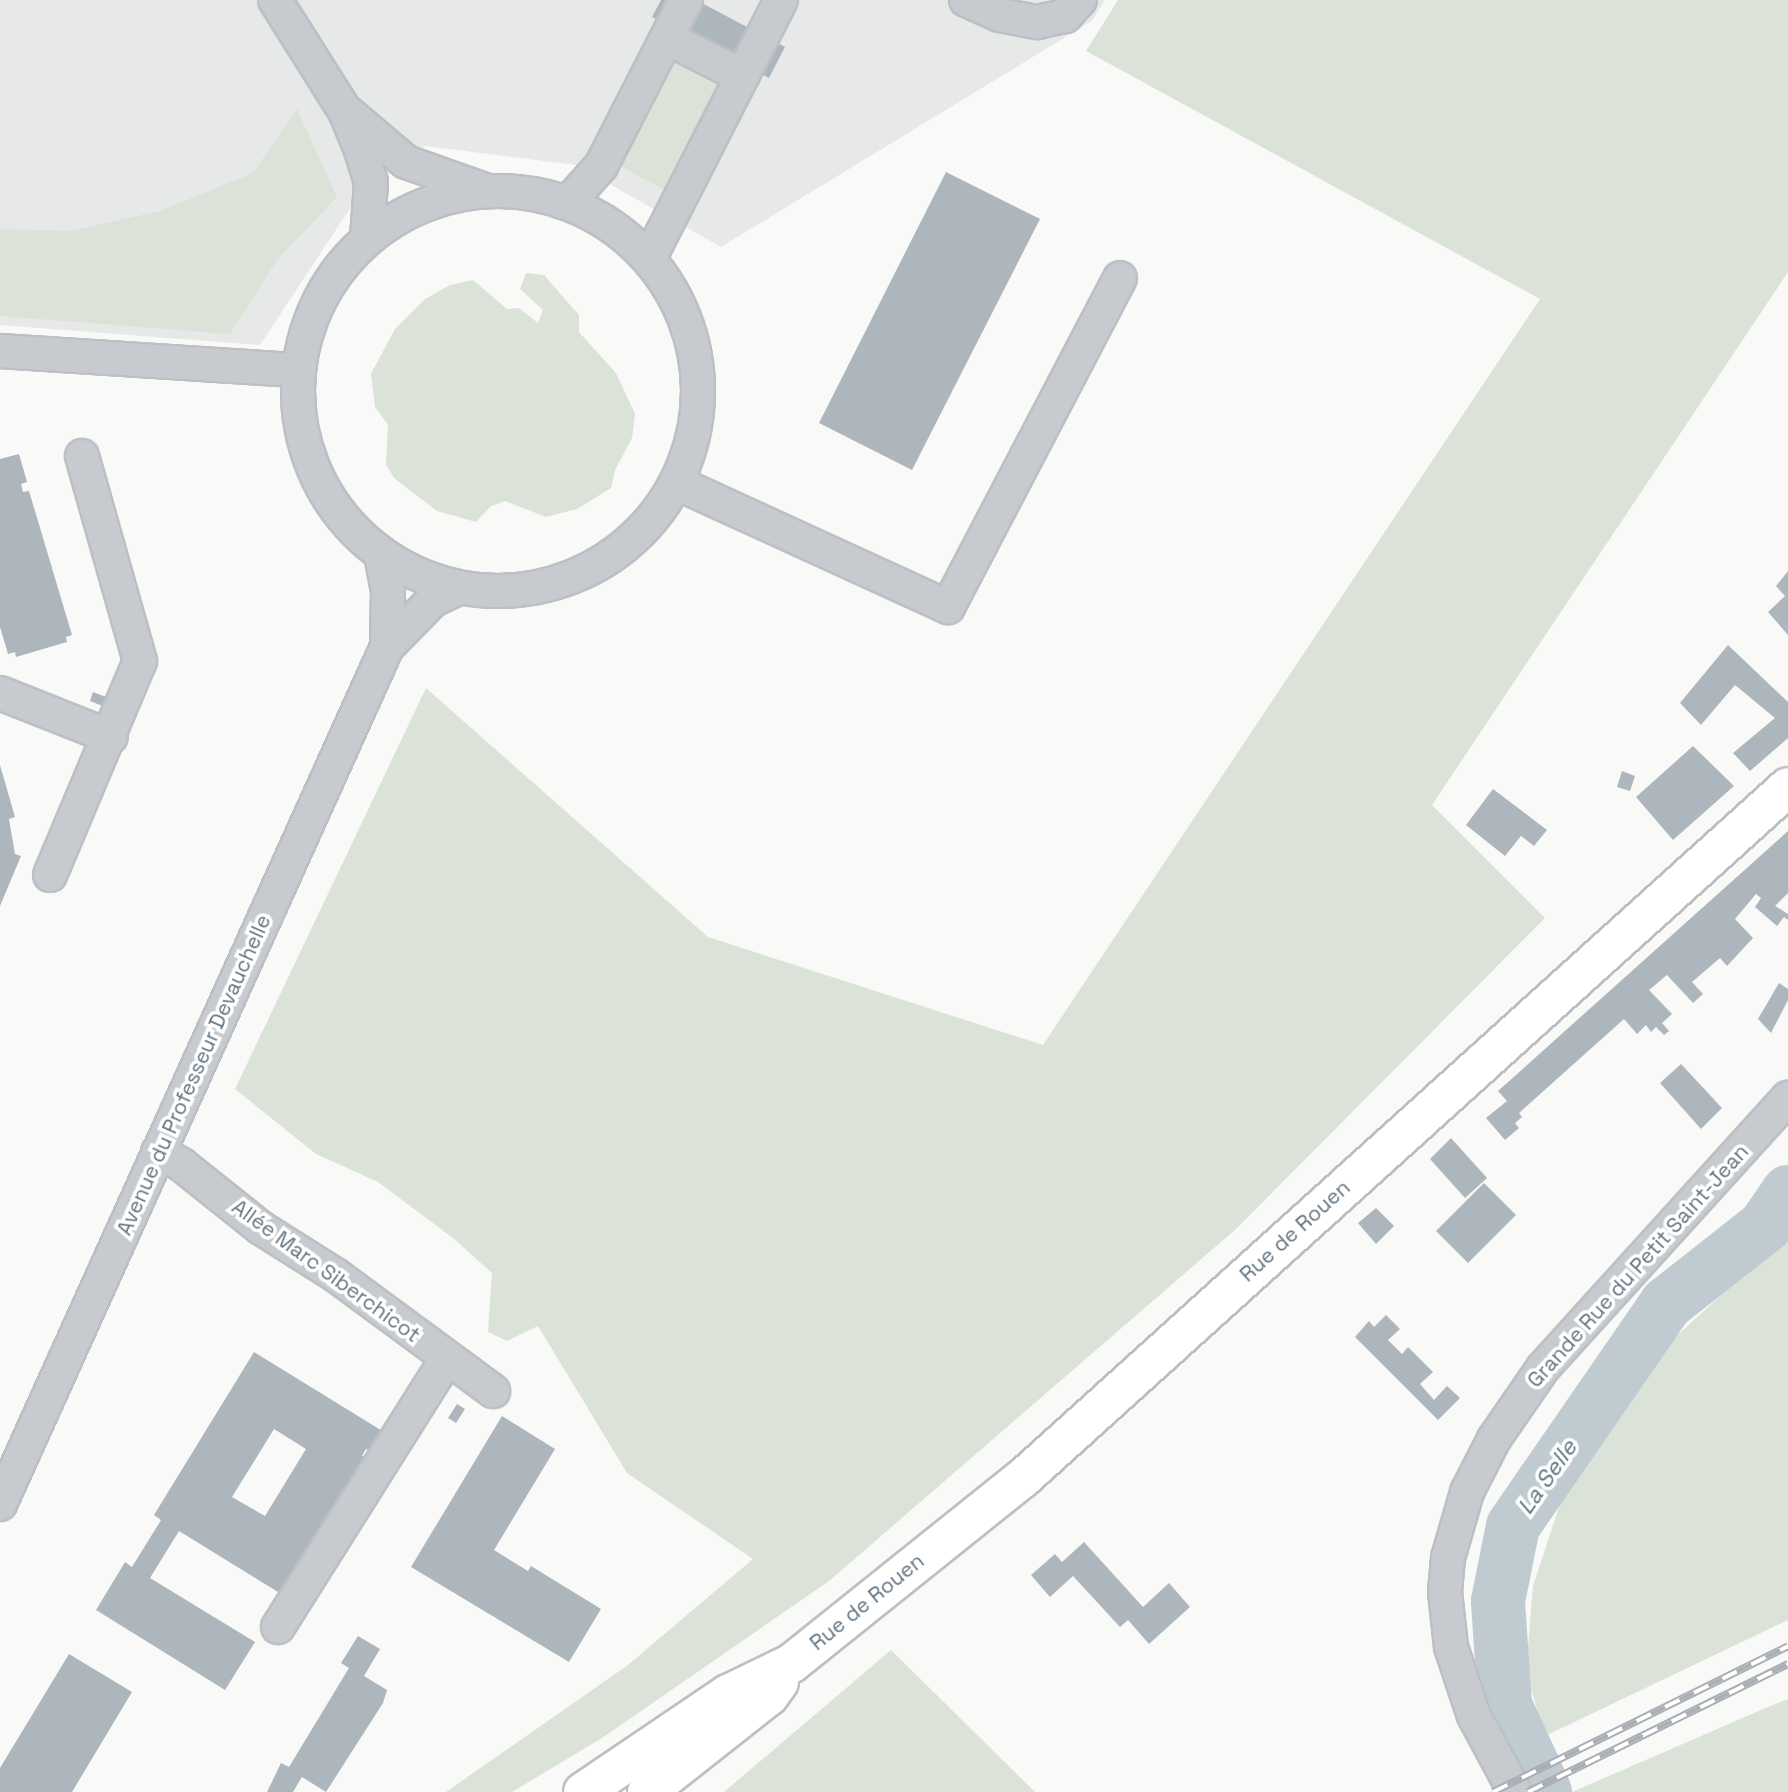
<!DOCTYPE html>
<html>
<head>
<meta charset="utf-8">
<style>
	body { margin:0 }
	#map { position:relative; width:1788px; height:1792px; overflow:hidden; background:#f9f9f7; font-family:"Space Grotesk",sans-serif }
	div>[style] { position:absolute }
	.built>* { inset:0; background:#e7e8e8 }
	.green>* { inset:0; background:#dbe2d7 }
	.river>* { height:54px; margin:-27px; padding:0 27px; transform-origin:27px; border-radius:27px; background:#bfcbd0 }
	.building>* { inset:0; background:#adb6bc }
	.roads { filter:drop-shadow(2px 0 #bcc0c4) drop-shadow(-2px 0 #bcc0c4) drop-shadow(0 2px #bcc0c4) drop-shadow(0 -2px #bcc0c4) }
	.minor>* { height:32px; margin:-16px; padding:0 16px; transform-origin:16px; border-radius:16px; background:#c7cbcf }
	.minor>.ring { margin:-16px; padding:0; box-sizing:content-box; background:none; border:32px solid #c7cbcf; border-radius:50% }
	.major>* { height:38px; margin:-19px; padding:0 19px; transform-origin:19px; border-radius:19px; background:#fff }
	.rail>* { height:8px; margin-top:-4px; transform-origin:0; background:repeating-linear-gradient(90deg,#fff 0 16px,#a9afb5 0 32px); box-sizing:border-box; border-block:2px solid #a9afb5 }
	span { translate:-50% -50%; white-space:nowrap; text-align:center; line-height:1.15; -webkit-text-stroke:7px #fff; paint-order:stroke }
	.street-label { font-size:21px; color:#627584 }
	.water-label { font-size:23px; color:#5d767e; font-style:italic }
</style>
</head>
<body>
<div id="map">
	<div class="built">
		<i style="clip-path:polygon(0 0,1105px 0,1092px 21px,721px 247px,576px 165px,425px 146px,353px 204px,260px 345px,0 325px)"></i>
	</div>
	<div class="green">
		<i style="clip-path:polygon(1118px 0,1788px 0,1788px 272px,1432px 805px,1545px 918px,1236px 1229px,829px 1581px,602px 1738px,512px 1792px,446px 1792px,628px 1665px,753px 1559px,627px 1473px,538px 1326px,507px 1341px,488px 1332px,492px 1273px,453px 1238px,378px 1182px,316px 1154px,235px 1089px,426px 688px,708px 937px,1043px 1045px,1540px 299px,1086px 51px)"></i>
		<i style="clip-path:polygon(683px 56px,718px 78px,720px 89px,665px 190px,618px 165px,672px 64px)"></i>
		<i style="clip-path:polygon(297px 109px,337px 197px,277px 260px,230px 334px,0 316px,0 229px,70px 231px,160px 211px,253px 173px)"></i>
		<i style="clip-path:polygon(526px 273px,544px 275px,579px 315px,579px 332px,616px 373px,635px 414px,632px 438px,615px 470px,611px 488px,577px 509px,546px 517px,505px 501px,491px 506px,476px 522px,437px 511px,394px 478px,386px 464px,388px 425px,375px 407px,371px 374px,395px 329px,425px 299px,450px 285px,473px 280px,507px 309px,519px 308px,538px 323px,543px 310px,520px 289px)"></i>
		<i style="clip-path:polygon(1788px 1240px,1788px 1620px,1545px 1736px,1526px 1672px,1533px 1586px,1565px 1489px,1670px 1342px,1780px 1241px)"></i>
		<i style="clip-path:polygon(891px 1650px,1035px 1792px,724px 1792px)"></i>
		<i style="clip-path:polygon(1788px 1699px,1788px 1792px,1572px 1792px,1768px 1707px)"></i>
	</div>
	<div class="river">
		<i style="left:1545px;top:1792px;width:96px;rotate:-114.7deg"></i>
		<i style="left:1505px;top:1705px;width:104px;rotate:-93.9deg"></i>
		<i style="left:1498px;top:1601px;width:76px;rotate:-78.7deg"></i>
		<i style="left:1513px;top:1526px;width:270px;rotate:-55.4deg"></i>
		<i style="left:1666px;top:1304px;width:126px;rotate:-38.2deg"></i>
		<i style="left:1765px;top:1226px;width:41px;rotate:-55.9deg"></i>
	</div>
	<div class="building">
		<i style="clip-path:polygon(661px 0,696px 0,785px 47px,769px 78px,652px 17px)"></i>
		<i style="clip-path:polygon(946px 172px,1040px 219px,912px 470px,819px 423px)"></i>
		<i style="clip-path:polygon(19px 454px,27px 482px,21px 484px,23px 492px,29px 491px,72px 635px,66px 637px,67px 642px,16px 657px,15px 652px,8px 654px,0 627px,0 459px)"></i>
		<i style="clip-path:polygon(1788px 571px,1788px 635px,1768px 612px,1785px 596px,1776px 586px)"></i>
		<i style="clip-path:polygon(1728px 645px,1788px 702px,1788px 738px,1750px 771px,1733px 753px,1775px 718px,1735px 685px,1701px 725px,1680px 703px)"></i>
		<i style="clip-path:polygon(93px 692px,109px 698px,105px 707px,90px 701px)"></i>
		<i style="clip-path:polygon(1693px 746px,1734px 786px,1673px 840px,1636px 797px)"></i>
		<i style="clip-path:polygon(0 765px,15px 817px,9px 819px,15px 854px,21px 856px,0 906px)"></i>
		<i style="clip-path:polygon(1622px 771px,1635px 776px,1630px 791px,1617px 787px)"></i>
		<i style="clip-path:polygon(1493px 789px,1547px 830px,1534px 846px,1521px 836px,1505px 856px,1466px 825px)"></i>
		<i style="clip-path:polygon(1788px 831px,1788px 893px,1775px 906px,1788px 914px,1788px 920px,1784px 917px,1777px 926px,1755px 907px,1761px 898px,1756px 894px,1735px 919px,1753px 938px,1727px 966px,1720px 958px,1692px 982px,1703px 994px,1693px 1003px,1667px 975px,1649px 990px,1672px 1014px,1662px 1023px,1669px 1031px,1664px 1035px,1656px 1027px,1651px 1032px,1646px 1025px,1637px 1034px,1624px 1019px,1519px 1113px,1522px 1117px,1515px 1123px,1519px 1128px,1505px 1140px,1486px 1118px,1507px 1101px,1498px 1091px)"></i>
		<i style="clip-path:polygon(1779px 983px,1788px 989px,1788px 1000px,1771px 1033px,1758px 1019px)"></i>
		<i style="clip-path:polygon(1681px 1064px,1722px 1108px,1701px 1129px,1660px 1083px)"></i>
		<i style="clip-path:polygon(1451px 1138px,1487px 1178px,1465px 1198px,1430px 1159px)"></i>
		<i style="clip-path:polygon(1484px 1183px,1516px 1215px,1468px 1263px,1436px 1231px)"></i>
		<i style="clip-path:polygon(1376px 1208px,1394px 1226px,1376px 1244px,1358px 1223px)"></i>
		<i style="clip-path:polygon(1386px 1315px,1400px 1329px,1388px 1340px,1402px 1354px,1408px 1347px,1433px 1372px,1420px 1384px,1434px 1400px,1447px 1386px,1460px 1398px,1438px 1420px,1355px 1337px,1369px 1321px,1374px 1327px)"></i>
		<i style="clip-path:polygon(evenodd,254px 1352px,384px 1432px,371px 1452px,366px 1449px,362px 1456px,367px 1458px,283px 1595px,179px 1531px,150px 1578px,255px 1642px,225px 1690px,96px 1610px,125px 1562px,132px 1567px,161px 1520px,154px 1515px,254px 1352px,274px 1429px,306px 1449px,265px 1516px,232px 1497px,274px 1429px)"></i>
		<i style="clip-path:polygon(457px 1404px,465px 1409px,456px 1423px,448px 1418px)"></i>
		<i style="clip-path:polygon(502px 1416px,555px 1449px,494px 1550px,528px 1571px,531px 1566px,601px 1609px,569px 1662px,411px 1567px)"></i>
		<i style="clip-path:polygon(1084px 1542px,1143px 1607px,1169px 1583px,1190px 1607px,1149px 1644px,1128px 1620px,1120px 1627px,1073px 1576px,1050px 1597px,1031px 1575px,1055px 1554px,1062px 1562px)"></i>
		<i style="clip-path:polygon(358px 1636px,380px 1649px,364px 1676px,387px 1690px,383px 1703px,326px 1792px,302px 1777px,293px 1792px,267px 1792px,281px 1763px,289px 1767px,349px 1668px,341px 1663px)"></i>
		<i style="clip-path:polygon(69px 1654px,132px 1692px,72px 1792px,0 1792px,0 1768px)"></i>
	</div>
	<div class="roads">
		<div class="minor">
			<i style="left:275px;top:0;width:131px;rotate:57.8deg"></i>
			<i style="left:345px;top:111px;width:42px;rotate:67.7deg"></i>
			<i style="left:361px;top:150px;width:34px;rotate:73deg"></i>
			<i style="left:371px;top:183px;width:55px;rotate:94.2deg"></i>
			<i style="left:966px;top:0;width:37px;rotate:24deg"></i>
			<i style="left:1000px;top:15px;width:38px;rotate:11deg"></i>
			<i style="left:1037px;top:22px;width:29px;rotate:-12deg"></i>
			<i style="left:1065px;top:16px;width:22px;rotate:-47deg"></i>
			<i style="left:667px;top:38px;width:84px;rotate:26.9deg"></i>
			<i style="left:347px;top:112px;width:77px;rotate:40.3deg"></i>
			<i style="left:406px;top:162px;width:87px;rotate:19.5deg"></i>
			<i class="ring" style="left:298px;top:191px;width:368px;height:368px"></i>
			<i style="left:568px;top:203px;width:50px;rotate:-48.3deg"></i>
			<i style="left:601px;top:166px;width:186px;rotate:-62.9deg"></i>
			<i style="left:649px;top:259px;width:291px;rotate:-63deg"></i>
			<i style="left:0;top:351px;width:298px;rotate:3.7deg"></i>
			<i style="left:677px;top:483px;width:298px;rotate:24.6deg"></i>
			<i style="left:948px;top:607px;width:371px;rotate:-62.4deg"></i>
			<i style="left:381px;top:555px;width:37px;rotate:79deg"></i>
			<i style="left:388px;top:591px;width:56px;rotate:91deg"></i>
			<i style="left:0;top:693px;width:119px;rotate:21.6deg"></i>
			<i style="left:50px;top:875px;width:232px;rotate:-67.2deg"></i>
			<i style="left:140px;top:661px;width:213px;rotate:-105.8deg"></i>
			<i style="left:158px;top:1152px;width:27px;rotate:28deg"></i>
			<i style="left:182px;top:1165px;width:101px;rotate:38.6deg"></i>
			<i style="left:261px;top:1228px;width:90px;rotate:32.3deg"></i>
			<i style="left:337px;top:1276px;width:194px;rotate:36.4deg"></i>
			<i style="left:0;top:1504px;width:940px;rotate:-65.7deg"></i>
			<i style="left:387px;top:647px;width:66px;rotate:-45.6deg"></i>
			<i style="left:433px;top:600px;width:29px;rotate:-25deg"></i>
			<i style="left:278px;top:1627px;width:317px;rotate:-57.8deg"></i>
			<i style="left:1515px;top:1792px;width:86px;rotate:-118.3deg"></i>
			<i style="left:1474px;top:1716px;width:73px;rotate:-108.4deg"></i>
			<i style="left:1451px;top:1647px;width:55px;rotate:-96.2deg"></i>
			<i style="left:1445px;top:1592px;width:34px;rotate:-85deg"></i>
			<i style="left:1448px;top:1558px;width:69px;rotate:-73.9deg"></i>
			<i style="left:1467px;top:1492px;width:59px;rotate:-63deg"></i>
			<i style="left:1494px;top:1439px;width:86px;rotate:-55.4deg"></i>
			<i style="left:1543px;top:1368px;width:365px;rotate:-47.8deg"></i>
		</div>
		<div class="major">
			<i style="left:583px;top:1792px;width:175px;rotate:-34.1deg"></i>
			<i style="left:728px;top:1694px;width:71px;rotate:-25.8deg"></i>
			<i style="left:792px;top:1663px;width:295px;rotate:-38.7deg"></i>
			<i style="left:1022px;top:1479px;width:1032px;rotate:-42.09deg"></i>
			<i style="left:647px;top:1792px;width:155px;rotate:-38.2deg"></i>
			<i style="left:769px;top:1696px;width:17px;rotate:-54deg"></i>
		</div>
	</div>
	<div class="rail">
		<i style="left:1493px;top:1792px;width:329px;rotate:-26.3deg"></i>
		<i style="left:1528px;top:1792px;width:290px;rotate:-26.2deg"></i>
	</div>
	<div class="street-label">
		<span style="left:194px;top:1075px;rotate:-66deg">Avenue du Professeur Devauchelle</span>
		<span style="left:1295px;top:1231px;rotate:-42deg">Rue de Rouen</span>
		<span style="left:1638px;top:1266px;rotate:-48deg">Grande Rue du Petit Saint-Jean</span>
		<span style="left:326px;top:1271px;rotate:36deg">Allée Marc Siberchicot</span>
		<span style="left:867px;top:1602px;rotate:-39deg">Rue de Rouen</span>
	</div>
	<div class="water-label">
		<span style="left:1547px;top:1477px;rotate:-55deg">La Selle</span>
	</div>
</div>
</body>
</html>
